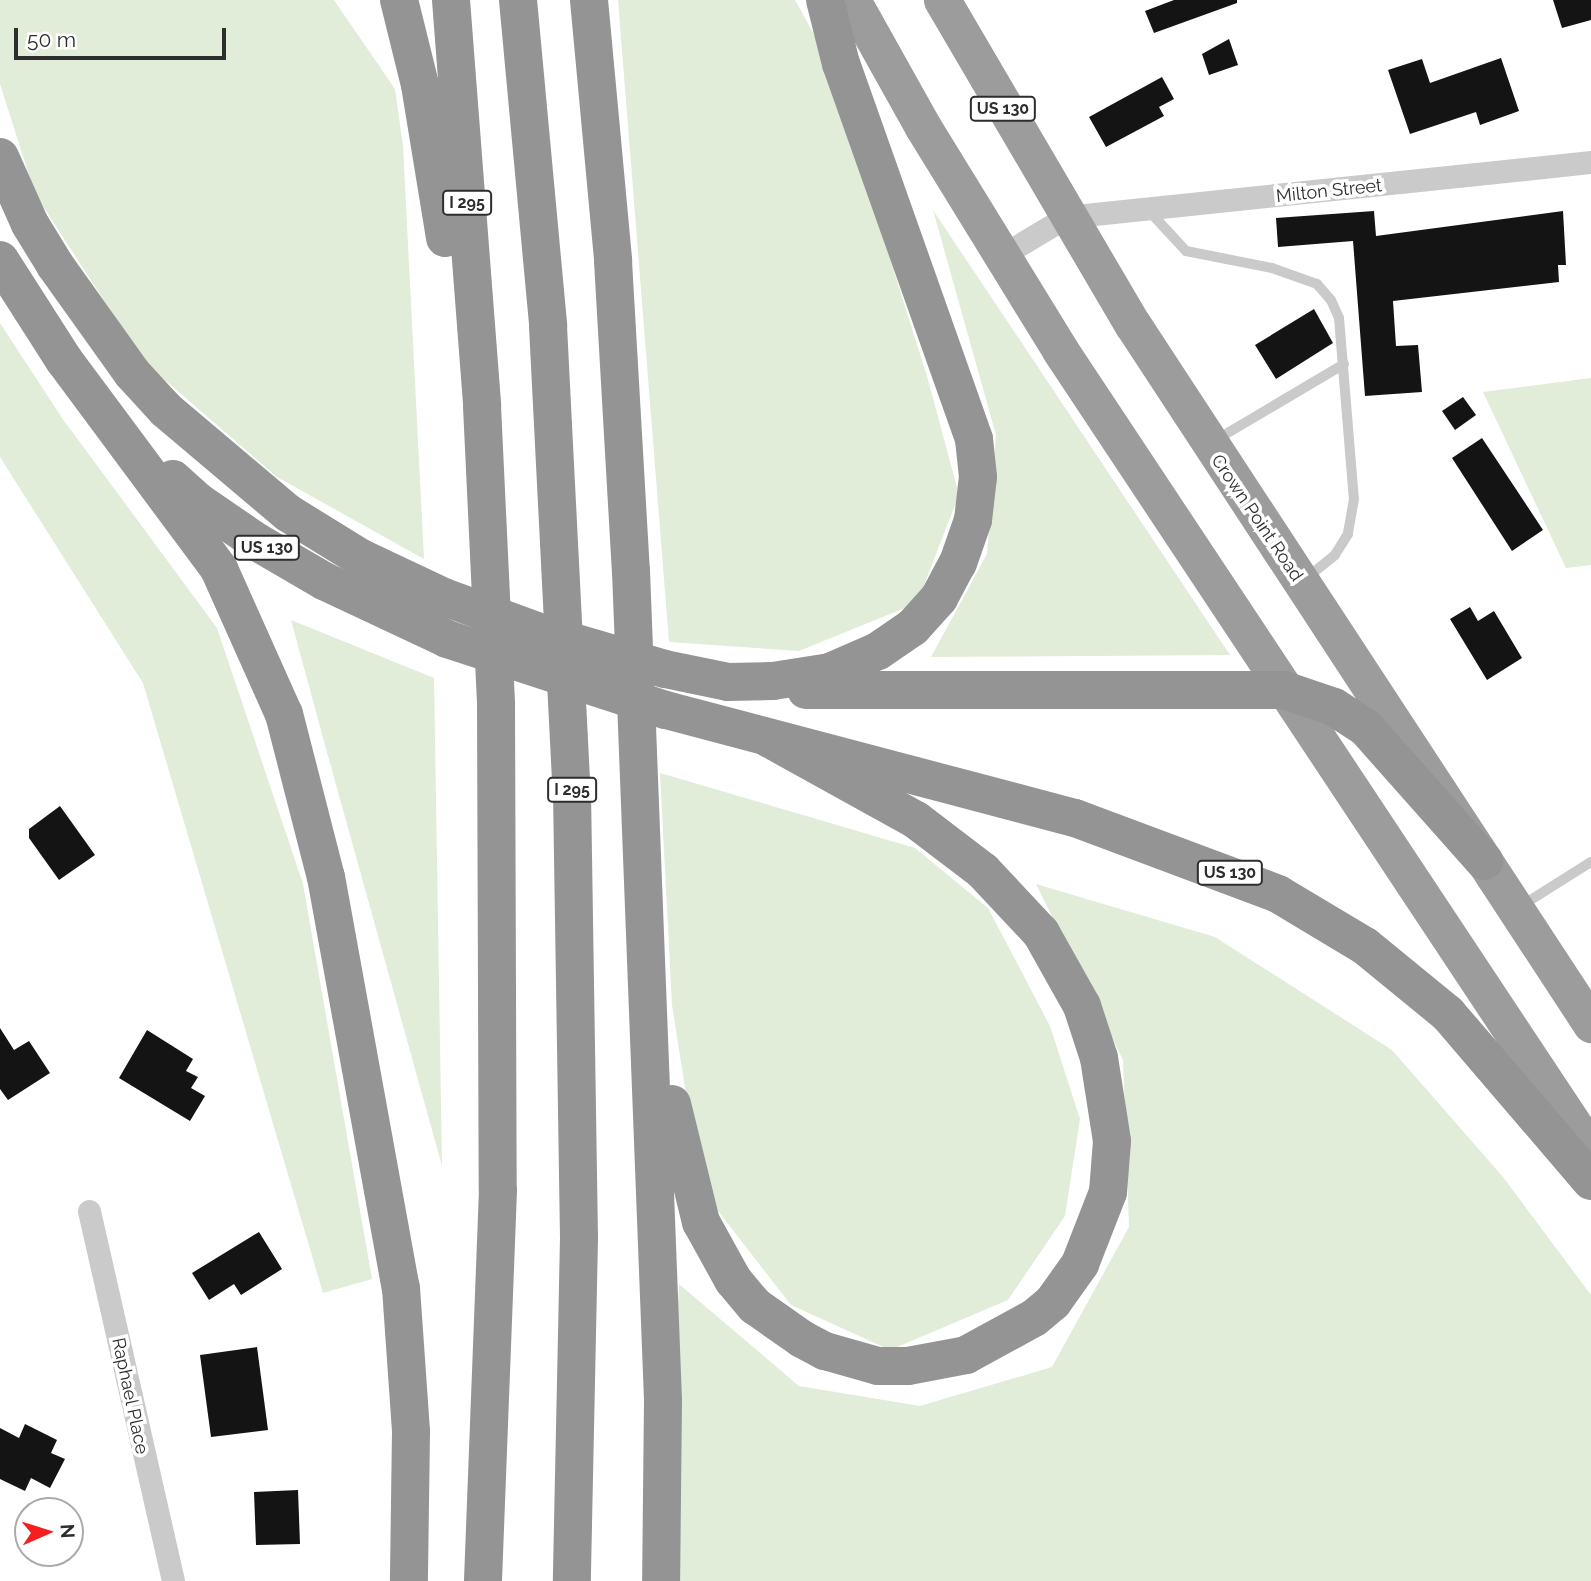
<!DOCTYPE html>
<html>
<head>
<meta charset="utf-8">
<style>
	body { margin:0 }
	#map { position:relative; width:1591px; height:1581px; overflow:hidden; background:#fff; font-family:Raleway,sans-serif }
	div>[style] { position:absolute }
	.green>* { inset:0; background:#e1ecd9 }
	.building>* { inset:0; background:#141414 }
	.service>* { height:10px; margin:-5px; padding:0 5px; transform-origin:5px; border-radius:5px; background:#cacaca }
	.minor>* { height:23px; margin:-11.5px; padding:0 11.5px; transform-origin:11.5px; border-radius:11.5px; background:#cacaca }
	.trunk>* { height:37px; margin:-18.5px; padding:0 18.5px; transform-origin:18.5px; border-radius:18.5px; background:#9c9c9c }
	.motorway>* { height:38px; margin:-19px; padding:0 19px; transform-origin:19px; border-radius:19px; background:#949494 }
	.motorway-bridge>* { height:38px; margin:-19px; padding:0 19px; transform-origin:19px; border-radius:19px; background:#949494 }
	span { translate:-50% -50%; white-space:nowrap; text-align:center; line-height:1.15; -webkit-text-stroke:7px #fff; paint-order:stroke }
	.shield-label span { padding:2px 5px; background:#fff; border:2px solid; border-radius:5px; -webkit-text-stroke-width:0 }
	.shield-label { font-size:16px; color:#2d2d2d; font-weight:700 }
	.street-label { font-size:18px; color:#2d2d2d }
	.north { position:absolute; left:14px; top:1497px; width:70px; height:70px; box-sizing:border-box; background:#fff; border:2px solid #ababab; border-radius:50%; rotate:87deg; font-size:19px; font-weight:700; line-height:28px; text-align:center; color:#2d2d2d }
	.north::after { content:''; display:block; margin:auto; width:24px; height:32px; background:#f51f1e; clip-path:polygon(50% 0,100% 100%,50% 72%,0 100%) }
	.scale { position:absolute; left:14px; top:28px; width:212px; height:32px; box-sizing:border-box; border:4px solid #2d2d2d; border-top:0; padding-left:9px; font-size:21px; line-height:24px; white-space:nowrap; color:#2d2d2d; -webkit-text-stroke:5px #fff; paint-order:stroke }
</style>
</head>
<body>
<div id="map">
	<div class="green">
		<i style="clip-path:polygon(0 0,334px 0,395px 89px,403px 146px,424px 559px,277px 477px,144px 362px,35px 194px,0 84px)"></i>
		<i style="clip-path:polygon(618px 0,795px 0,826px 56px,927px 376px,959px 495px,917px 603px,799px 651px,669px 642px)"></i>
		<i style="clip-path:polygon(933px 210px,1230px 655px,931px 657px,987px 554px,996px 435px)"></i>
		<i style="clip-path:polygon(0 323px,62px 418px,217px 628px,303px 884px,372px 1279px,323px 1293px,143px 683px,0 457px)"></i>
		<i style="clip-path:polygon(1591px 378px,1591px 565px,1566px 568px,1483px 392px)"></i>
		<i style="clip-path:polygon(291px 620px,434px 678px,442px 1166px,325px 745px)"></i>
		<i style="clip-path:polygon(660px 773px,915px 848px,988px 908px,1050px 1026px,1080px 1119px,1065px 1216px,1008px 1300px,890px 1350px,791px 1305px,701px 1189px,672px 1005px)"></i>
		<i style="clip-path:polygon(1036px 884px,1215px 937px,1392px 1050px,1503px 1177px,1591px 1295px,1591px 1581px,665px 1581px,679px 1284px,799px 1386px,920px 1406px,1052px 1367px,1129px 1227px,1123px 1060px)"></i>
	</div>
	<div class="building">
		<i style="clip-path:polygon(1174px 0,1237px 0,1237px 3px,1154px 33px,1145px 11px)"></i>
		<i style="clip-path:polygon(1553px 0,1591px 0,1591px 20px,1562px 28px)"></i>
		<i style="clip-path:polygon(1229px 39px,1238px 65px,1209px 75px,1202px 54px)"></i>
		<i style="clip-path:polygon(1501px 58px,1519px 111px,1480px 125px,1476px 112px,1410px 134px,1388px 70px,1422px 59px,1430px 83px)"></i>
		<i style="clip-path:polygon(1162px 77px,1174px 99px,1159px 107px,1164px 116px,1106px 147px,1089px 117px)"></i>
		<i style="clip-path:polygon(1374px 211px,1376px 236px,1563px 211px,1566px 265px,1558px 265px,1559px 282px,1393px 301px,1396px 346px,1418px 345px,1422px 392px,1365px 396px,1353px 241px,1278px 247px,1276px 218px)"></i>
		<i style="clip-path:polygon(1314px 309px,1333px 343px,1276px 379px,1255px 345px)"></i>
		<i style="clip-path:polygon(1463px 397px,1476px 415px,1455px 430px,1442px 411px)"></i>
		<i style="clip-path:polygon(1482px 438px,1543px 530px,1512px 551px,1452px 458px)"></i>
		<i style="clip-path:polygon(1470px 607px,1478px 621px,1494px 611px,1522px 658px,1487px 680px,1450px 619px)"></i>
		<i style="clip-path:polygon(60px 806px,95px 855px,59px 880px,29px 838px,29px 829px)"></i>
		<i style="clip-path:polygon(0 1028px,14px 1050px,29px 1041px,50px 1073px,8px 1100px,0 1089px)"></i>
		<i style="clip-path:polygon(147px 1030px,193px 1059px,186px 1071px,198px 1077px,191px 1088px,205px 1096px,190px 1121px,119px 1078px)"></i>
		<i style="clip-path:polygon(259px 1232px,282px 1269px,241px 1295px,234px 1284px,209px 1300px,192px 1273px)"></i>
		<i style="clip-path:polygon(257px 1347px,268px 1430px,211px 1437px,200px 1355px)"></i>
		<i style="clip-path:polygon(25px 1424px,57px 1440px,51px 1453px,65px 1459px,50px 1488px,31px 1478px,25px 1491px,0 1479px,0 1428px,19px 1438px)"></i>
		<i style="clip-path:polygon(298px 1490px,300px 1544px,256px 1545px,254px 1492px)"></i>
	</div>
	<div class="service">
		<i style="left:1149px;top:211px;width:54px;rotate:47.2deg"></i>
		<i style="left:1186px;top:251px;width:88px;rotate:11.2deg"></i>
		<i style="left:1272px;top:268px;width:48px;rotate:19.6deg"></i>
		<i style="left:1317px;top:284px;width:21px;rotate:49deg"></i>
		<i style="left:1331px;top:300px;width:20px;rotate:66deg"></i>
		<i style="left:1339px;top:318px;width:182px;rotate:85.3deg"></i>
		<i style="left:1354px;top:499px;width:36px;rotate:100deg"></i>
		<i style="left:1348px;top:534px;width:25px;rotate:122deg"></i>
		<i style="left:1335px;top:555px;width:38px;rotate:141deg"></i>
		<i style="left:1214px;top:441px;width:151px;rotate:-30.6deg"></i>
		<i style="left:1521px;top:906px;width:83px;rotate:-32.2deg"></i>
	</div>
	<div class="minor">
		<i style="left:1001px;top:256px;width:76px;rotate:-31deg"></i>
		<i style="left:1066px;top:217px;width:528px;rotate:-5.98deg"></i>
		<i style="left:89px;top:1211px;width:379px;rotate:77.2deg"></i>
	</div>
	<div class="trunk">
		<i style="left:852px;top:0;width:145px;rotate:60.8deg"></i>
		<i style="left:923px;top:127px;width:262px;rotate:58.4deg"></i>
		<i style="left:1060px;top:350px;width:961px;rotate:56.46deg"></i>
		<i style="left:942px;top:0;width:377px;rotate:59.6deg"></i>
		<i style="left:1133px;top:325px;width:836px;rotate:56.77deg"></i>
	</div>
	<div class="motorway">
		<i style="left:399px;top:0;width:88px;rotate:76.1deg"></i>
		<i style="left:420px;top:85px;width:155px;rotate:80.7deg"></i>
		<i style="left:451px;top:0;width:407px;rotate:85.6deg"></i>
		<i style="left:482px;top:406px;width:299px;rotate:87.3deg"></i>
		<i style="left:496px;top:705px;width:485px;rotate:89.8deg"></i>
		<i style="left:498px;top:1190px;width:391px;rotate:92.2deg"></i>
		<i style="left:518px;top:0;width:327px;rotate:84.7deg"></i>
		<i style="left:548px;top:326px;width:467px;rotate:87.1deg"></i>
		<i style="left:572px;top:792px;width:446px;rotate:89.1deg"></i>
		<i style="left:579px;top:1238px;width:343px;rotate:91.2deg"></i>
		<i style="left:589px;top:0;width:262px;rotate:84.7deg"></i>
		<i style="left:613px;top:261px;width:311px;rotate:86.7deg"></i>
		<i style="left:631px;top:571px;width:830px;rotate:87.79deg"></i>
		<i style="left:663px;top:1400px;width:181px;rotate:90.6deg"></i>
		<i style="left:0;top:157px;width:73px;rotate:65.9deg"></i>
		<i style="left:30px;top:224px;width:48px;rotate:58.6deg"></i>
		<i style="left:55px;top:265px;width:133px;rotate:54.5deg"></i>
		<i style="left:132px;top:373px;width:50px;rotate:47.4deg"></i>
		<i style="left:166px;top:410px;width:160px;rotate:40.2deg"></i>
		<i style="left:288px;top:513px;width:86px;rotate:31.7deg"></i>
		<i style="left:361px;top:558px;width:92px;rotate:25.2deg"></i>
		<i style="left:0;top:260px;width:119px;rotate:57.4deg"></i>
		<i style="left:64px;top:360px;width:260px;rotate:53.4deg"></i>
		<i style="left:219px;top:569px;width:159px;rotate:65.9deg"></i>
		<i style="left:284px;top:714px;width:168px;rotate:75.6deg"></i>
		<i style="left:326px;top:877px;width:418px;rotate:79.7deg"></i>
		<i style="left:401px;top:1288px;width:144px;rotate:86deg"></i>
		<i style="left:411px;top:1432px;width:149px;rotate:90.8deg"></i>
		<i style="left:173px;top:479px;width:36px;rotate:42deg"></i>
		<i style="left:200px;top:503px;width:69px;rotate:34.4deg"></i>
		<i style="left:257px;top:542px;width:78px;rotate:30.2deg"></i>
		<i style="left:324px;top:581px;width:136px;rotate:25.2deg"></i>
		<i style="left:665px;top:669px;width:64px;rotate:11.7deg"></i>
		<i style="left:728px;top:682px;width:45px;rotate:-1.3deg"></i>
		<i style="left:773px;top:681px;width:58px;rotate:-9deg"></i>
		<i style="left:830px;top:672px;width:52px;rotate:-23.6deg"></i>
		<i style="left:878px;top:651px;width:42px;rotate:-34.4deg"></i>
		<i style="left:913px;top:627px;width:39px;rotate:-48deg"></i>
		<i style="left:939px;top:598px;width:40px;rotate:-62deg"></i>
		<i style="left:958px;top:563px;width:46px;rotate:-70.8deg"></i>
		<i style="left:973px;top:520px;width:43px;rotate:-83.4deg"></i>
		<i style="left:978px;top:477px;width:38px;rotate:-96deg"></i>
		<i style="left:974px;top:439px;width:398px;rotate:-109.5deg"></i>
		<i style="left:841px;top:64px;width:66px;rotate:-104deg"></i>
		<i style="left:806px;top:690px;width:478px"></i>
		<i style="left:1284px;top:690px;width:53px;rotate:18.8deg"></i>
		<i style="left:1334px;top:707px;width:38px;rotate:33deg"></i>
		<i style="left:1366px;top:728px;width:178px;rotate:48.4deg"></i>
		<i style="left:666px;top:710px;width:423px;rotate:14.8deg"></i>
		<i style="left:1075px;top:818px;width:217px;rotate:20.5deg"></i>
		<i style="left:1278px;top:894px;width:101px;rotate:30.9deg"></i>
		<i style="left:1365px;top:946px;width:107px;rotate:39.3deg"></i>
		<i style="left:1448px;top:1014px;width:220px;rotate:49.4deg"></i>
		<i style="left:672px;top:1104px;width:122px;rotate:76.2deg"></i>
		<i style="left:701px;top:1222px;width:66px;rotate:61.1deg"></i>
		<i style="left:733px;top:1280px;width:34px;rotate:50deg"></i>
		<i style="left:755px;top:1306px;width:57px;rotate:35.1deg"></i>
		<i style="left:802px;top:1339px;width:26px;rotate:28deg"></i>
		<i style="left:825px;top:1351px;width:55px;rotate:15.8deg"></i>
		<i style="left:878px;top:1366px;width:30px"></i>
		<i style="left:908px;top:1366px;width:59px;rotate:-10.7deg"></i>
		<i style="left:966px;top:1355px;width:77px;rotate:-28.6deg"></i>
		<i style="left:1034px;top:1318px;width:25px;rotate:-40deg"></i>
		<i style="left:1053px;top:1302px;width:47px;rotate:-54.6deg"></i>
		<i style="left:1080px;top:1264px;width:77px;rotate:-68.7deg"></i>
		<i style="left:1108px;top:1192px;width:51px;rotate:-85.5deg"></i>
		<i style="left:1112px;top:1141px;width:84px;rotate:-98.9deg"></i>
		<i style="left:1099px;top:1058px;width:55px;rotate:-108.1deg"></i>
		<i style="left:1082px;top:1006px;width:84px;rotate:-119.3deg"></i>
		<i style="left:1041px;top:933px;width:85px;rotate:-133.1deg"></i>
		<i style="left:983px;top:871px;width:84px;rotate:-142.7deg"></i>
		<i style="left:916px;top:820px;width:169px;rotate:-151deg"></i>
	</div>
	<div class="motorway-bridge">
		<i style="left:444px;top:597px;width:104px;rotate:20.2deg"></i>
		<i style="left:542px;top:633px;width:128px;rotate:16.3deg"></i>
		<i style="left:447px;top:639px;width:230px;rotate:18deg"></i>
	</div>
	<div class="shield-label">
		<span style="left:1003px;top:109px">US 130</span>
		<span style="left:467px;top:203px">I 295</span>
		<span style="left:267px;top:548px">US 130</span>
		<span style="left:572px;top:790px">I 295</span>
		<span style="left:1230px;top:873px">US 130</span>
	</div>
	<div class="street-label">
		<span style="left:1329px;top:191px;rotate:-6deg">Milton Street</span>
		<span style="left:1257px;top:518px;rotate:56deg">Crown Point Road</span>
		<span style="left:130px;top:1396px;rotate:78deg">Raphael Place</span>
	</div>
	<div class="north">N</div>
	<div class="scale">50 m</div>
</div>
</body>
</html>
